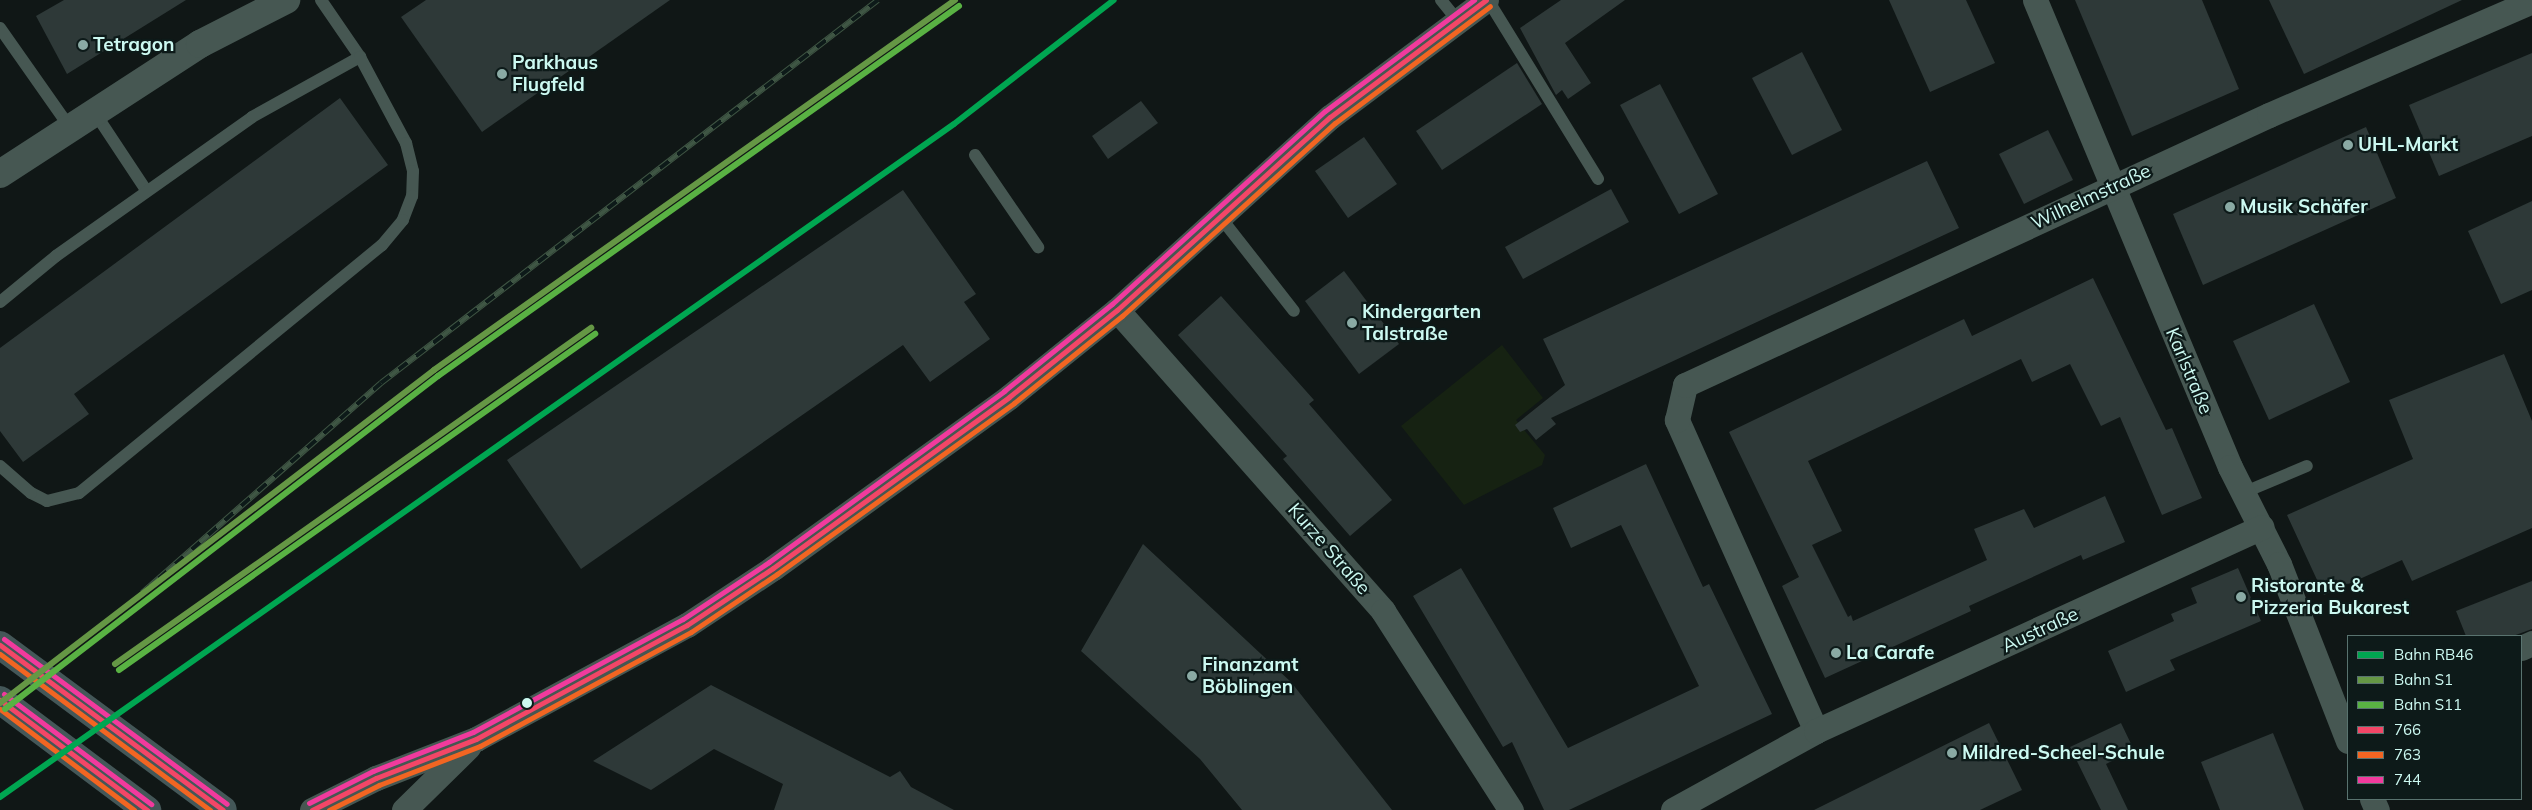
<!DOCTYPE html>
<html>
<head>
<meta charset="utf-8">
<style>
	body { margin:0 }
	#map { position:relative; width:2532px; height:810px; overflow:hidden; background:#101716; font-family:Mulish,sans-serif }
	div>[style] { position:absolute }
	.green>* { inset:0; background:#162212 }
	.building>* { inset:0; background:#2e3938 }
	.service>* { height:12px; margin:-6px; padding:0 6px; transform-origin:6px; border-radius:6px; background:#465752 }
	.minor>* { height:25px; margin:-12.5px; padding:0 12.5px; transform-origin:12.5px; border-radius:12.5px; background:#465752 }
	.tertiary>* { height:28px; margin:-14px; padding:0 14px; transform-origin:14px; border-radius:14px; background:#465752 }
	.primary>* { height:28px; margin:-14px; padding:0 14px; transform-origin:14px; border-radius:14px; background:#445758 }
	.rail>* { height:5.5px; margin-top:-2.75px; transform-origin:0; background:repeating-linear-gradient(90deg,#0d1a19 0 11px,#3f5644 0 22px); box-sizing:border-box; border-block:1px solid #3f5644 }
	.bus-1>* { height:5px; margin:-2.5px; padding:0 2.5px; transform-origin:2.5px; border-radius:2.5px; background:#f34667 }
	.bus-2>* { height:5px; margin:-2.5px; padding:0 2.5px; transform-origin:2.5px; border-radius:2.5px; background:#f26522 }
	.bus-3>* { height:5px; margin:-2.5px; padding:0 2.5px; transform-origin:2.5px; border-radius:2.5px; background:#f13a9d }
	.rail-1>* { height:6px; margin:-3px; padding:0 3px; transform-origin:3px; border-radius:3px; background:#00a651 }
	.rail-2>* { height:6px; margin:-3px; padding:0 3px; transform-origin:3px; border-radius:3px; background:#659745 }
	.rail-3>* { height:6px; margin:-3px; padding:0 3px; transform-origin:3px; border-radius:3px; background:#59b243 }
	.dots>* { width:14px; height:14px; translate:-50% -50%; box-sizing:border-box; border:2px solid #0d1a19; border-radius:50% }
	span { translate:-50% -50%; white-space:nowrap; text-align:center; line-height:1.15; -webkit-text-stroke:4.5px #0d1a19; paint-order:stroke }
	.poi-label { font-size:19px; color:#ccf9f1; font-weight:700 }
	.left { translate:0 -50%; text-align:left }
	.street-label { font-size:19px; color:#ccf9f1 }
	.legend { position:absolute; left:2347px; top:635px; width:175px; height:165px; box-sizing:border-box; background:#0d1a19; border:1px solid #59736f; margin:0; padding:6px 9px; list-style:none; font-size:15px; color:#ccf9f1 }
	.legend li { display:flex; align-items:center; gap:10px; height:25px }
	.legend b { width:25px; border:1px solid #59736f }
</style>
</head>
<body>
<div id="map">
	<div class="green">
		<i style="clip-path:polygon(1502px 345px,1543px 398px,1516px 420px,1545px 455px,1542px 465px,1464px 505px,1401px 426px)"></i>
	</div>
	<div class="building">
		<i style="clip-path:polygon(64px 0,186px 0,67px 74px,36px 16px)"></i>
		<i style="clip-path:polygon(426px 0,670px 0,482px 132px,401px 17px)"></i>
		<i style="clip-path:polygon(1561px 0,1625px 0,1565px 43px,1591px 83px,1568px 99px,1562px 90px,1556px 95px,1520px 28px)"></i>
		<i style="clip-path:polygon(1889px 0,1966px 0,1995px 63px,1930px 92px)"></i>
		<i style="clip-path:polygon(2075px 0,2202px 0,2239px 89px,2132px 136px)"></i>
		<i style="clip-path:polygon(2269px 0,2462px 0,2304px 74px)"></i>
		<i style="clip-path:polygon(1802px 52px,1842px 130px,1792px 155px,1752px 78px)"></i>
		<i style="clip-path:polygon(2532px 53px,2532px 136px,2439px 176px,2409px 105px)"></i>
		<i style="clip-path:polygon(1517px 63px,1542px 104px,1442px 170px,1416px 131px)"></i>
		<i style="clip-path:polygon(1660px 84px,1718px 194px,1679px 214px,1620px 105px)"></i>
		<i style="clip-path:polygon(340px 98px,388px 165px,74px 394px,89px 414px,23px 462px,0 431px,0 348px)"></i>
		<i style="clip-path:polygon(1141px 101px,1158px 123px,1108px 159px,1092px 136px)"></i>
		<i style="clip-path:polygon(2366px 127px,2396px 198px,2203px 285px,2173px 214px)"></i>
		<i style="clip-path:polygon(2048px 130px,2073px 180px,2024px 204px,1999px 154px)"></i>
		<i style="clip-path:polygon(1364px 137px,1397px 184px,1348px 218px,1315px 171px)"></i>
		<i style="clip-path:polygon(1927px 161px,1959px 228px,1551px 418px,1556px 424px,1536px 440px,1527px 429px,1520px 432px,1515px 425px,1565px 385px,1543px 339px)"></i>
		<i style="clip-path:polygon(1611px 189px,1629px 222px,1523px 279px,1505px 247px)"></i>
		<i style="clip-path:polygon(903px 190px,976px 294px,964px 302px,990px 339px,930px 382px,903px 345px,581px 569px,507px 460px)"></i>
		<i style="clip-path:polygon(2532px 201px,2532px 290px,2501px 304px,2468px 231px)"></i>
		<i style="clip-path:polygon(1344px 271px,1399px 344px,1359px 374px,1305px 301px)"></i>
		<i style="clip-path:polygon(2093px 278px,2166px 430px,2172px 428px,2202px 498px,2162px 515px,2120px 417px,2101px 426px,2070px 364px,2032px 382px,2021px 359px,1808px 461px,1842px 531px,1812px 545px,1848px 617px,1851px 615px,1853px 621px,1987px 560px,1974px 529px,2024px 509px,2034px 528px,2105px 496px,2125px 542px,2083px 560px,2081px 555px,1969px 606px,1971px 611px,1825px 678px,1782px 586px,1799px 577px,1729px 432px,1964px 319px,1972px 336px)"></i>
		<i style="clip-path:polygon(1221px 296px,1314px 400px,1309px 404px,1392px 500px,1350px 536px,1283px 459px,1287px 456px,1178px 335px)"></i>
		<i style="clip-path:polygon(2314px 304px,2350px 382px,2269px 420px,2233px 341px)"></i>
		<i style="clip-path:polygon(2504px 354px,2532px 421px,2532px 528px,2412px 581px,2402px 560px,2324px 595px,2287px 515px,2413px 459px,2389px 400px)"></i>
		<i style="clip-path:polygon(1646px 464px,1703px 587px,1709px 584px,1772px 714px,1569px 810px,1544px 810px,1512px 742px,1503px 747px,1413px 596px,1461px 568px,1568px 748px,1699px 686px,1621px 525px,1571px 548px,1553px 508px)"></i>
		<i style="clip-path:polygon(1143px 544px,1291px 682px,1392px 810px,1242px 810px,1200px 759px,1081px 651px)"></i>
		<i style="clip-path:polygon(2238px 568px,2261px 621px,2170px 660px,2175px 670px,2126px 692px,2108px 651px,2174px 621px,2171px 614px,2197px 603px,2191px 588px)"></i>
		<i style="clip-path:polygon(2532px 581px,2532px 629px,2513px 636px,2466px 636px,2456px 611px)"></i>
		<i style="clip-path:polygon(711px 685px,890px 777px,900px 771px,911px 787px,954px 810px,774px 810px,783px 784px,714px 749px,651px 790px,593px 761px)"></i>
		<i style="clip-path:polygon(1989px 723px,2022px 790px,1980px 810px,1814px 810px)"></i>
		<i style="clip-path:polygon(2121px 723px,2134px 750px,2106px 764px,2128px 810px,2101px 810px,2070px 747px)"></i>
		<i style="clip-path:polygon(2273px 733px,2304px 810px,2220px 810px,2201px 762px)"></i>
	</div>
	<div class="service">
		<i style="left:321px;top:0;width:69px;rotate:55.6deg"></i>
		<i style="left:1441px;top:0;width:26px;rotate:51deg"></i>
		<i style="left:1488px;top:0;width:210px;rotate:58.4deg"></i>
		<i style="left:0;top:28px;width:120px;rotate:54.9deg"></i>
		<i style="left:93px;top:110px;width:96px;rotate:56.5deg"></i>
		<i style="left:975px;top:155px;width:112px;rotate:55.6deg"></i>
		<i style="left:1221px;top:218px;width:118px;rotate:51.9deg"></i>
		<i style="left:0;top:302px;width:72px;rotate:-39.4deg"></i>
		<i style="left:56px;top:256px;width:240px;rotate:-35.3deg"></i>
		<i style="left:252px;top:117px;width:124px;rotate:-29.1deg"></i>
		<i style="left:360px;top:57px;width:98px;rotate:61.9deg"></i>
		<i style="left:406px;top:143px;width:29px;rotate:76deg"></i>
		<i style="left:413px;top:171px;width:25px;rotate:92deg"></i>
		<i style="left:412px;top:196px;width:26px;rotate:111deg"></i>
		<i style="left:403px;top:220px;width:33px;rotate:130deg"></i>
		<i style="left:382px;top:245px;width:392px;rotate:140.7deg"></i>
		<i style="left:79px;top:493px;width:33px;rotate:166deg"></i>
		<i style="left:47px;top:501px;width:18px;rotate:-153deg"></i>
		<i style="left:31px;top:493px;width:41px;rotate:-138.9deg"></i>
		<i style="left:2245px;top:492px;width:67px;rotate:-22.8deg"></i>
	</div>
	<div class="minor">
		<i style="left:2035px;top:0;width:506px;rotate:67.34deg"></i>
		<i style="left:2230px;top:467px;width:109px;rotate:63.2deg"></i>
		<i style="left:2279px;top:564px;width:190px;rotate:68.7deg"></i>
		<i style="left:1117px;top:310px;width:402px;rotate:48.5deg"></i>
		<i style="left:1383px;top:611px;width:237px;rotate:57.3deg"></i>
		<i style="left:2521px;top:648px;width:12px;rotate:-24deg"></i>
		<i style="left:1816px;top:731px;width:341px;rotate:-114.1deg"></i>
		<i style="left:1677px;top:420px;width:36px;rotate:-77deg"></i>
		<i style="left:1685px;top:385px;width:643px;rotate:-24.81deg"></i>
		<i style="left:2269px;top:115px;width:287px;rotate:-23.4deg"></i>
		<i style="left:2372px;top:799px;width:12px;rotate:66deg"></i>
		<i style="left:312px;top:810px;width:72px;rotate:-26.6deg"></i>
		<i style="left:376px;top:778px;width:107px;rotate:-21.3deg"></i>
		<i style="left:476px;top:739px;width:240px;rotate:-28.4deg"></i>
		<i style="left:687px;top:625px;width:103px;rotate:-33.5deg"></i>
		<i style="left:773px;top:568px;width:291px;rotate:-35.9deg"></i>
		<i style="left:1009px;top:397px;width:139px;rotate:-38.9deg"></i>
		<i style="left:1117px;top:310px;width:287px;rotate:-42.2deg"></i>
		<i style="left:1330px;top:117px;width:195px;rotate:-36.9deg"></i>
		<i style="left:404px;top:810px;width:90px;rotate:-44.5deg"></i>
		<i style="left:1673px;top:810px;width:163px;rotate:-28.9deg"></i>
		<i style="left:1816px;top:731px;width:490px;rotate:-24.6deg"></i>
	</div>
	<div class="tertiary">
		<i style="left:0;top:174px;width:239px;rotate:-33deg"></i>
		<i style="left:200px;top:44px;width:97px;rotate:-27.1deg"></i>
	</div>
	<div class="primary">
		<i style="left:0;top:645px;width:277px;rotate:36.5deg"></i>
		<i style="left:0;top:700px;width:184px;rotate:36.8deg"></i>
	</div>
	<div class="rail">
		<i style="left:142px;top:593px;width:318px;rotate:-41.3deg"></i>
		<i style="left:381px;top:383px;width:627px;rotate:-37.62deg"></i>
	</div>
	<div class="bus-1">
		<i style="left:0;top:645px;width:277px;rotate:36.5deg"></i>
		<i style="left:0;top:700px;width:184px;rotate:36.8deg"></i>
		<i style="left:312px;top:810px;width:72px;rotate:-26.6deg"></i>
		<i style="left:376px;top:778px;width:107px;rotate:-21.3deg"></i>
		<i style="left:476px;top:739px;width:240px;rotate:-28.4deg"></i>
		<i style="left:687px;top:625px;width:103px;rotate:-33.5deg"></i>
		<i style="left:773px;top:568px;width:291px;rotate:-35.9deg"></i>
		<i style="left:1009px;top:397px;width:139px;rotate:-38.9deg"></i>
		<i style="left:1117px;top:310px;width:287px;rotate:-42.2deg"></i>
		<i style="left:1330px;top:117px;width:195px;rotate:-36.9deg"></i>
	</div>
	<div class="bus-2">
		<i style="left:0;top:654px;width:262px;rotate:36.6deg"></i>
		<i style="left:0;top:709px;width:168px;rotate:37deg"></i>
		<i style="left:329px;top:810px;width:56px;rotate:-26.6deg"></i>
		<i style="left:379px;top:785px;width:108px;rotate:-21.1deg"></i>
		<i style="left:480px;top:746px;width:240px;rotate:-28.4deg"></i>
		<i style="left:691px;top:632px;width:104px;rotate:-34deg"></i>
		<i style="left:777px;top:574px;width:292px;rotate:-35.8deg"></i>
		<i style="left:1014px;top:403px;width:139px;rotate:-38.9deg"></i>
		<i style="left:1122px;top:316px;width:287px;rotate:-42.2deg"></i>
		<i style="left:1335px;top:123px;width:194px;rotate:-37deg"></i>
	</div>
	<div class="bus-3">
		<i style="left:4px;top:639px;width:277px;rotate:36.5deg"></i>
		<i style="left:4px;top:694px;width:184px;rotate:36.8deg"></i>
		<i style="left:309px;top:803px;width:72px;rotate:-26.6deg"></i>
		<i style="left:373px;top:771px;width:107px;rotate:-21.3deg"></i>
		<i style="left:473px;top:732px;width:238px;rotate:-28.3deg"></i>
		<i style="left:683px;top:619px;width:103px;rotate:-33.5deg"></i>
		<i style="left:769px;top:562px;width:291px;rotate:-36deg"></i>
		<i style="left:1004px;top:391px;width:139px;rotate:-38.9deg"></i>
		<i style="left:1112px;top:304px;width:287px;rotate:-42.2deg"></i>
		<i style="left:1325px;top:111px;width:186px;rotate:-36.7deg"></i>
	</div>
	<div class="rail-1">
		<i style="left:0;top:797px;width:1167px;rotate:-35.2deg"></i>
		<i style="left:954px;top:124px;width:202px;rotate:-37.8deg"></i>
	</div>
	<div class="rail-2">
		<i style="left:115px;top:664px;width:583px;rotate:-35.22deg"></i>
		<i style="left:0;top:703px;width:547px;rotate:-37.5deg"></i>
		<i style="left:434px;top:370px;width:639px;rotate:-35.38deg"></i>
	</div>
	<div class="rail-3">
		<i style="left:119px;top:670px;width:583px;rotate:-35.22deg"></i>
		<i style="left:5px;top:709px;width:546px;rotate:-37.56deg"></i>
		<i style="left:438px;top:376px;width:639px;rotate:-35.38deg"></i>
	</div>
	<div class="dots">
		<i style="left:83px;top:45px;background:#8aaaa4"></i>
		<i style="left:502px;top:74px;background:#8aaaa4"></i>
		<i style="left:2348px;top:145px;background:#8aaaa4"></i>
		<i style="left:2230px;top:207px;background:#8aaaa4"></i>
		<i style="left:1352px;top:323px;background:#8aaaa4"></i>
		<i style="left:2241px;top:597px;background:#8aaaa4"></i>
		<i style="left:1836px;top:653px;background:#8aaaa4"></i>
		<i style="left:1192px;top:676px;background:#8aaaa4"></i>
		<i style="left:527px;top:703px;background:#ccf9f1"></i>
		<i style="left:1952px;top:753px;background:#8aaaa4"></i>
	</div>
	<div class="poi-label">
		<span class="left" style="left:93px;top:45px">Tetragon</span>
		<span class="left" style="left:512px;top:74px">Parkhaus<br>Flugfeld</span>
		<span class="left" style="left:2358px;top:145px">UHL-Markt</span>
		<span class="left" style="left:2240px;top:207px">Musik Schäfer</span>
		<span class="left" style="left:1362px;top:323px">Kindergarten<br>Talstraße</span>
		<span class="left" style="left:2251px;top:597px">Ristorante &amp;<br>Pizzeria Bukarest</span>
		<span class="left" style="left:1846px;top:653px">La Carafe</span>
		<span class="left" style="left:1202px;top:676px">Finanzamt<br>Böblingen</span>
		<span class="left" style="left:1962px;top:753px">Mildred-Scheel-Schule</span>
	</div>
	<div class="street-label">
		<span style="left:2091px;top:197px;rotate:-25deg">Wilhelmstraße</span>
		<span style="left:2189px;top:371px;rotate:67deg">Karlstraße</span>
		<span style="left:1329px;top:549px;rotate:49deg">Kurze Straße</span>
		<span style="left:2040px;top:630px;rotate:-25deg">Austraße</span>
	</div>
	<ul class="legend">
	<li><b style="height:6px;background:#00a651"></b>Bahn RB46</li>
	<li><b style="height:6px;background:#659745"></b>Bahn S1</li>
	<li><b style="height:6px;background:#59b243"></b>Bahn S11</li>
	<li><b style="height:6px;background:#f34667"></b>766</li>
	<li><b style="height:6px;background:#f26522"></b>763</li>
	<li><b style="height:6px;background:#f13a9d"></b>744</li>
	</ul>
</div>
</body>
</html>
